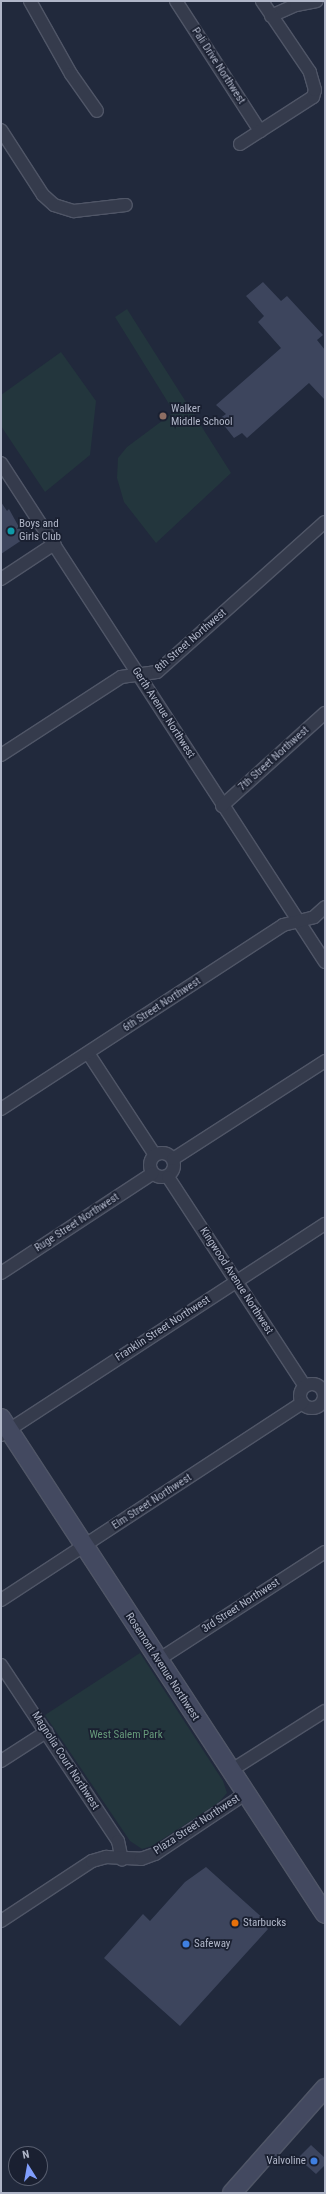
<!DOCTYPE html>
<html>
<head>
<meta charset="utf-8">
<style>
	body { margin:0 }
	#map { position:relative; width:326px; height:2194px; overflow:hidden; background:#21293c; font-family:"Roboto Condensed",sans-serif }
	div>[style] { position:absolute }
	.green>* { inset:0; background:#23363d }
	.building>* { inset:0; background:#3d455d }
	.roads { filter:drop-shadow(1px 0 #505667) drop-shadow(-1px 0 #505667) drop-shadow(0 1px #505667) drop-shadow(0 -1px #505667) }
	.street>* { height:12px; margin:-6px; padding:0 6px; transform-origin:6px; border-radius:6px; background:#353b4c }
	.street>.ring { margin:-6px; padding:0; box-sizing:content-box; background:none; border:12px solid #353b4c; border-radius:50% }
	.secondary>* { height:18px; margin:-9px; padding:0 9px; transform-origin:9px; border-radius:9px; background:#434960 }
	.dots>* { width:11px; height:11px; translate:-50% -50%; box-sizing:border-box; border:2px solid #1a2031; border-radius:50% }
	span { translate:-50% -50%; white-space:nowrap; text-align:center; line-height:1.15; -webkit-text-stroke:3.5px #1a2031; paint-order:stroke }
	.street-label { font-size:11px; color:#b0b6c8 }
	.poi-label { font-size:11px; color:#b0b6c8 }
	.left { translate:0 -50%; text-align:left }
	.right { translate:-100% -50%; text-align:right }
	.park-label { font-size:11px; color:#669a7a }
	.frame { position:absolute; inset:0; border:2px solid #b0b6c8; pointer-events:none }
	.north { position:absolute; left:8px; top:2146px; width:40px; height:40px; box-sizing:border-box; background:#1a2031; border:1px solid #565c6d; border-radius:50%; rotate:349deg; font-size:11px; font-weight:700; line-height:16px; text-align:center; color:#b0b6c8 }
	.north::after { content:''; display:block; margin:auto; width:14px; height:18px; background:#809efd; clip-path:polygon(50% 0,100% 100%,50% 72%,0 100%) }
</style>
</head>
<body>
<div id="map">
	<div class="green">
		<i style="clip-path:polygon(127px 309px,231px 473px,156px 543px,124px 502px,117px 478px,118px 458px,127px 447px,174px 412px,115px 317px)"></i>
		<i style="clip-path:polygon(61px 352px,96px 401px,90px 455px,45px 492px,1px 426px,1px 395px)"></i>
		<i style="clip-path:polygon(140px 1653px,223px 1781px,227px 1793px,218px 1803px,152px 1846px,142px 1849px,130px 1841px,45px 1715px)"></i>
	</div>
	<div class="building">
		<i style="clip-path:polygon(263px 282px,281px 301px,287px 296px,323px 335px,317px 340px,325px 350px,325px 400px,309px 383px,247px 438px,242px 433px,234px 438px,219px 419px,226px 414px,216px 405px,281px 348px,258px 322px,264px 316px,246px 296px)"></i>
		<i style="clip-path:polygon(1px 502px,7px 511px,9px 509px,25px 538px,1px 554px)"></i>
		<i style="clip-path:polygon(206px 1867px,266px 1921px,263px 1924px,268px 1929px,180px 2026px,104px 1958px,143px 1914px,150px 1921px,185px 1882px)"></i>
		<i style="clip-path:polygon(311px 2145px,325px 2158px,325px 2165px,316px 2174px,298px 2158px)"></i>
	</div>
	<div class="roads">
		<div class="street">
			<i style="left:30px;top:1px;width:84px;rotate:60.7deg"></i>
			<i style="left:71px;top:74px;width:45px;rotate:54.9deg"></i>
			<i style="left:176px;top:1px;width:155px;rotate:57.1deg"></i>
			<i style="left:271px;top:16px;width:27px;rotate:-24deg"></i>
			<i style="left:296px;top:5px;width:21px;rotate:-11deg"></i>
			<i style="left:1px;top:130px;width:77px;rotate:57.1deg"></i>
			<i style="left:43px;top:195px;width:15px;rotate:42deg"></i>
			<i style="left:54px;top:205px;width:21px;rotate:17deg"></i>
			<i style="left:74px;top:211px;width:52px;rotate:-6.6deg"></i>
			<i style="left:240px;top:144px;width:87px;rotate:-32.8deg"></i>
			<i style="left:313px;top:97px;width:7px;rotate:-74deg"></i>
			<i style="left:315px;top:90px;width:19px;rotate:-106deg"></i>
			<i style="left:310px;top:72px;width:86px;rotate:-124.1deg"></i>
			<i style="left:1px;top:463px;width:595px;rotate:57deg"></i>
			<i style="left:1px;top:579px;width:64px;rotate:-33.4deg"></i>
			<i style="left:1px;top:755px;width:143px;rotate:-33deg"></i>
			<i style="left:121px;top:677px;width:36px;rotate:-8deg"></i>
			<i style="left:157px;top:672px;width:225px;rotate:-41.8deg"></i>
			<i style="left:222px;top:806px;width:139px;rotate:-42.1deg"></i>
			<i style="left:88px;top:1053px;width:122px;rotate:56.7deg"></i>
			<i style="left:1px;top:1109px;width:337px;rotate:-33.1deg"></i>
			<i style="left:283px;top:925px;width:32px;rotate:-14deg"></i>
			<i style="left:314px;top:917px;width:15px;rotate:-42deg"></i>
			<i class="ring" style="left:150px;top:1153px;width:12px;height:12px"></i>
			<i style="left:173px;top:1159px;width:181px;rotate:-32.8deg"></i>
			<i style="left:168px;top:1177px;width:250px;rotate:56.8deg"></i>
			<i style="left:1px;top:1273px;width:181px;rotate:-33.3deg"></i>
			<i class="ring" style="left:300px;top:1384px;width:12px;height:12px"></i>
			<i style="left:1px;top:1435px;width:387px;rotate:-33.1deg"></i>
			<i style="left:1px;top:1600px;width:360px;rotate:-33.2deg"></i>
			<i style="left:158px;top:1660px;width:199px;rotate:-32.9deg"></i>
			<i style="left:1px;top:1665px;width:211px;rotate:56.4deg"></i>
			<i style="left:118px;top:1841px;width:19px;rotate:78deg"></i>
			<i style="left:1px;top:1761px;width:54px;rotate:-32.8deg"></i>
			<i style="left:230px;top:1771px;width:112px;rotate:-32.3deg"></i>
			<i style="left:1px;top:1921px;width:109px;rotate:-33.4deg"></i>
			<i style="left:92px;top:1861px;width:15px;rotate:-16deg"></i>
			<i style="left:106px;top:1857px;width:35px;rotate:3deg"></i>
			<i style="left:141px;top:1859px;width:15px;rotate:-20deg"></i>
			<i style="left:155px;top:1854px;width:108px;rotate:-33.7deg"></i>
		</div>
		<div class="secondary">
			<i style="left:1px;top:1418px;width:592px;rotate:56.85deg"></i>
			<i style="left:232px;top:2193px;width:140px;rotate:-48.5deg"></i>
		</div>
	</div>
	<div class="dots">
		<i style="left:163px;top:416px;background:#8d6e63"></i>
		<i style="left:11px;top:531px;background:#0f9aa8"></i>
		<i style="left:235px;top:1923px;background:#e8710a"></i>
		<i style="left:186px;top:1944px;background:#3f7fe0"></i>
		<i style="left:314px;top:2161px;background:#3f7fe0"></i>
	</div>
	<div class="street-label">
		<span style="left:218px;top:66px;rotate:57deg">Pali Drive Northwest</span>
		<span style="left:191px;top:641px;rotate:-41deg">8th Street Northwest</span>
		<span style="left:163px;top:713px;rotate:57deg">Gerth Avenue Northwest</span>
		<span style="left:274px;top:759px;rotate:-42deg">7th Street Northwest</span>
		<span style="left:162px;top:1005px;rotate:-33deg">6th Street Northwest</span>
		<span style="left:77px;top:1223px;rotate:-33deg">Ruge Street Northwest</span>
		<span style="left:236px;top:1281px;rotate:57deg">Kingwood Avenue Northwest</span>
		<span style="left:163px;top:1329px;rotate:-33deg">Franklin Street Northwest</span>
		<span style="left:152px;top:1502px;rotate:-33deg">Elm Street Northwest</span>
		<span style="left:241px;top:1606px;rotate:-33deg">3rd Street Northwest</span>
		<span style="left:162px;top:1667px;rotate:57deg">Rosemont Avenue Northwest</span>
		<span style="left:65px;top:1761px;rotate:57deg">Magnolia Court Northwest</span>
		<span style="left:197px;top:1825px;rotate:-33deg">Plaza Street Northwest</span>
	</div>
	<div class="poi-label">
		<span class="left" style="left:171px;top:416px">Walker<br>Middle School</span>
		<span class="left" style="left:19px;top:531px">Boys and<br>Girls Club</span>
		<span class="left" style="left:243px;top:1923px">Starbucks</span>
		<span class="left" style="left:194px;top:1944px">Safeway</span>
		<span class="right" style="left:306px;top:2161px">Valvoline</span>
	</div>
	<div class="park-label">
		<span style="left:126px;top:1735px">West Salem Park</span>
	</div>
	<div class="frame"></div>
	<div class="north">N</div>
</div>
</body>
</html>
